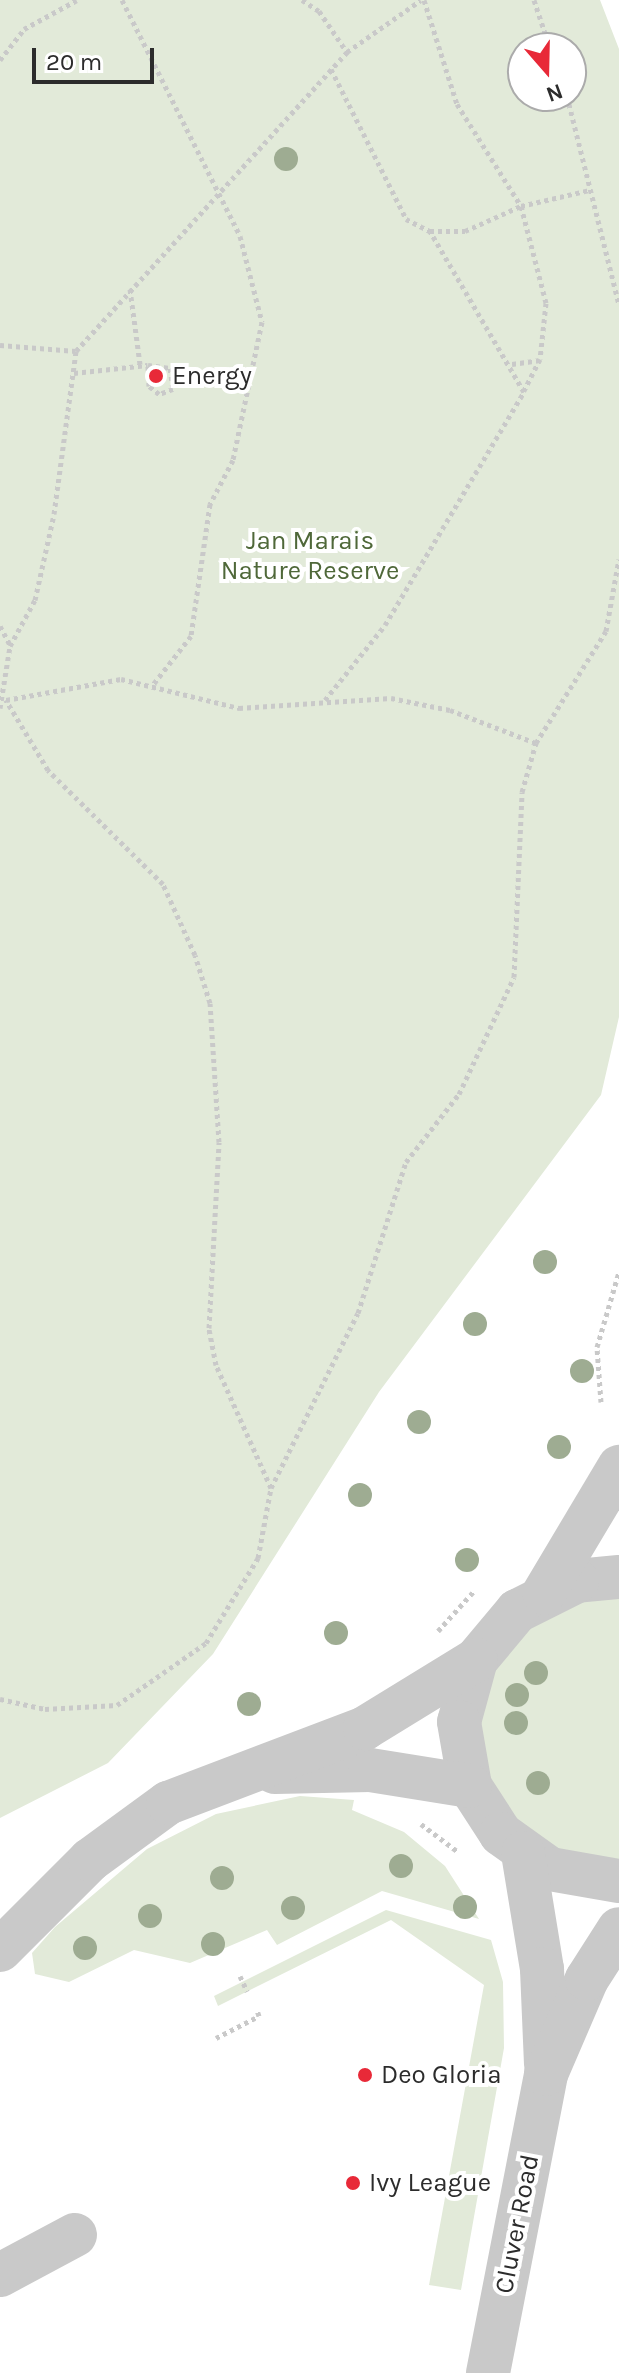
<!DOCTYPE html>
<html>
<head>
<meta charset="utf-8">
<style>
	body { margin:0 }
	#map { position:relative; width:619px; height:2373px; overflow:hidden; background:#fff; font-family:Karla,sans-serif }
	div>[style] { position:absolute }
	.green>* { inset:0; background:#e2ead9 }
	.path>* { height:5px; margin-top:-2.5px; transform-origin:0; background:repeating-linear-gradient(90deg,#c9c9c9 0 4px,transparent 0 8px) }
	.minor>* { height:44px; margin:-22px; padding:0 22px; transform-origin:22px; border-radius:22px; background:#c9c9c9 }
	.trees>* { width:24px; height:24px; margin:-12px; border-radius:50%; background:#9eac92 }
	.dots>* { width:22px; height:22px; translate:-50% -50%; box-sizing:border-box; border:4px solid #fff; border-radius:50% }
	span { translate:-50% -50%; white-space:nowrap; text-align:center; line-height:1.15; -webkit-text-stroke:8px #fff; paint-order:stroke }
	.poi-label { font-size:26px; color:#2c2c2c }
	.left { translate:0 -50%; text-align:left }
	.park-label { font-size:26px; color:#4f6839 }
	.street-label { font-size:26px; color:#2c2c2c }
	.north { position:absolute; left:507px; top:32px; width:80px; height:80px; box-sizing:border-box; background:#fff; border:2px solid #ababab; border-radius:50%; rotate:160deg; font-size:22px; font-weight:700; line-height:32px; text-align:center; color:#2c2c2c }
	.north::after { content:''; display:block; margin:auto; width:28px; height:36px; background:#e82938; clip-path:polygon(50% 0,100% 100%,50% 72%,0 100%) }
	.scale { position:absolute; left:32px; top:48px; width:122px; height:36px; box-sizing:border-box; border:4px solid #2c2c2c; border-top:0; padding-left:10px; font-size:24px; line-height:28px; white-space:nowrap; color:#2c2c2c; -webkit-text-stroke:6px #fff; paint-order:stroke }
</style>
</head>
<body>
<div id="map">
	<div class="green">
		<i style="clip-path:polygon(evenodd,0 0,600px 0,619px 49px,619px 1017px,601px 1095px,379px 1392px,213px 1654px,108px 1763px,0 1818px,0 0,523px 48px,571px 48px,571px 96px,523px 96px,523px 48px)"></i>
		<i style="clip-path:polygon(619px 1598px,619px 1860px,550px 1848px,514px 1822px,490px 1786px,477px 1744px,480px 1700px,497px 1660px,526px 1627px,563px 1604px)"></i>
		<i style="clip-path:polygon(300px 1796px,354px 1800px,352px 1810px,404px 1832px,445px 1866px,479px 1919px,382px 1891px,277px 1945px,267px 1930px,190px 1963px,134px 1950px,69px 1982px,35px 1974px,32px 1953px,55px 1927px,147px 1849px,216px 1814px)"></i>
		<i style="clip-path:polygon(386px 1910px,491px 1940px,503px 1982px,504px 2048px,461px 2290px,429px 2285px,484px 1985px,391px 1920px,218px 2006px,214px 1996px)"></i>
	</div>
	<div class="path">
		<i style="left:122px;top:0;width:264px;rotate:63.4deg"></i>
		<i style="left:240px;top:236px;width:89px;rotate:75.7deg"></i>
		<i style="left:262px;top:322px;width:141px;rotate:101.9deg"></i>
		<i style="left:233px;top:460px;width:50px;rotate:117.6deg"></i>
		<i style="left:210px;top:504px;width:133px;rotate:98.2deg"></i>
		<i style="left:191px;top:636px;width:63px;rotate:128deg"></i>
		<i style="left:302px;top:0;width:20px;rotate:33deg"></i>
		<i style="left:319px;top:11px;width:50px;rotate:55.7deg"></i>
		<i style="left:424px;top:0;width:109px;rotate:72.4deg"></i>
		<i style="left:457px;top:104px;width:120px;rotate:57.9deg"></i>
		<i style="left:521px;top:206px;width:71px;rotate:-13.1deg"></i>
		<i style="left:534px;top:0;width:51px;rotate:71.6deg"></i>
		<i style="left:0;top:60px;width:39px;rotate:-52deg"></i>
		<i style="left:24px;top:29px;width:60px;rotate:-28.7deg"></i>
		<i style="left:331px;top:69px;width:168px;rotate:63.4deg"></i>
		<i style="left:406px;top:219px;width:27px;rotate:27deg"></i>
		<i style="left:430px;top:231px;width:35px"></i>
		<i style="left:465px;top:231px;width:61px;rotate:-24.1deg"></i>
		<i style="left:521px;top:206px;width:100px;rotate:75.5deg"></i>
		<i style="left:546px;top:303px;width:56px;rotate:96.1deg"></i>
		<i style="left:540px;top:359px;width:36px;rotate:117deg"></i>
		<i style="left:567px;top:96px;width:214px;rotate:76deg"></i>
		<i style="left:130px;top:289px;width:76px;rotate:82.4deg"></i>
		<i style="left:0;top:345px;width:76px;rotate:4.5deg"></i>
		<i style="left:512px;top:364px;width:27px;rotate:-8deg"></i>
		<i style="left:74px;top:373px;width:74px;rotate:-6.2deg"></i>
		<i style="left:148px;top:365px;width:22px;rotate:8deg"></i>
		<i style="left:170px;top:368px;width:21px;rotate:82deg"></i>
		<i style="left:173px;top:389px;width:15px;rotate:160deg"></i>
		<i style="left:159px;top:394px;width:13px;rotate:-141deg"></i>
		<i style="left:149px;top:386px;width:21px;rotate:-93deg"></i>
		<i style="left:0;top:626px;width:21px;rotate:62deg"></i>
		<i style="left:325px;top:700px;width:96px;rotate:-51.3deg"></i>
		<i style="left:385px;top:625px;width:271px;rotate:-59.2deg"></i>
		<i style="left:524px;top:392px;width:186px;rotate:-120.3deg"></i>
		<i style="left:0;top:708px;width:63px;rotate:-80.8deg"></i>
		<i style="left:10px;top:646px;width:52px;rotate:-61.5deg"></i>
		<i style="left:35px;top:600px;width:88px;rotate:-77.5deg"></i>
		<i style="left:54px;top:514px;width:164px;rotate:-82.3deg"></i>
		<i style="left:76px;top:351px;width:404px;rotate:-47.8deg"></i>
		<i style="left:347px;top:52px;width:90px;rotate:-35.1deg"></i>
		<i style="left:601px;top:1402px;width:55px;rotate:-94.2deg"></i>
		<i style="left:597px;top:1347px;width:78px;rotate:-73.7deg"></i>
		<i style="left:271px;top:1488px;width:135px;rotate:-114.1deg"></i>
		<i style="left:216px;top:1365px;width:38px;rotate:-101deg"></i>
		<i style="left:209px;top:1328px;width:186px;rotate:-86.9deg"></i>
		<i style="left:219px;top:1142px;width:139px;rotate:-93.7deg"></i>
		<i style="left:210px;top:1003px;width:50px;rotate:-107.4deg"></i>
		<i style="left:195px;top:955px;width:78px;rotate:-114.3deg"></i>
		<i style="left:163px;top:884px;width:162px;rotate:-135.3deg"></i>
		<i style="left:48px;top:770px;width:82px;rotate:-121deg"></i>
		<i style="left:6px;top:700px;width:117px;rotate:-10.3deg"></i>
		<i style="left:121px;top:679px;width:122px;rotate:13.8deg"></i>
		<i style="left:239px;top:708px;width:152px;rotate:-3.8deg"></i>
		<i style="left:391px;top:698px;width:60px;rotate:11.5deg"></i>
		<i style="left:450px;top:710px;width:92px;rotate:21deg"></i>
		<i style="left:438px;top:1631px;width:54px;rotate:-48deg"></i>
		<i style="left:0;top:1699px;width:46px;rotate:12.5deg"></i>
		<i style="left:45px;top:1709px;width:72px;rotate:-3.2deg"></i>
		<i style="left:117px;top:1705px;width:108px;rotate:-34.9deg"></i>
		<i style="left:206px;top:1643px;width:100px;rotate:-58.5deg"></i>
		<i style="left:258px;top:1558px;width:71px;rotate:-79.5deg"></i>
		<i style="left:271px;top:1488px;width:195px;rotate:-63.6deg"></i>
		<i style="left:358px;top:1313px;width:158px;rotate:-72.4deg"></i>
		<i style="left:406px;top:1162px;width:86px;rotate:-52.1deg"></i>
		<i style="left:459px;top:1094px;width:129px;rotate:-64.8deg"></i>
		<i style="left:514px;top:977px;width:185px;rotate:-87.5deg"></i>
		<i style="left:522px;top:792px;width:51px;rotate:-74.1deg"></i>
		<i style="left:536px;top:743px;width:132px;rotate:-58deg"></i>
		<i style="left:606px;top:631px;width:73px;rotate:-79.8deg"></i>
		<i style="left:421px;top:1824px;width:45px;rotate:36.9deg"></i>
		<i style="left:240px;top:1976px;width:17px;rotate:65deg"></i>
		<i style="left:216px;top:2038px;width:48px;rotate:-27.1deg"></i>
		<i style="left:259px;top:2016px;width:6px;rotate:-108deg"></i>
	</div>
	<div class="minor">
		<i style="left:619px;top:1577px;width:42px;rotate:174.6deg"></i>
		<i style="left:577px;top:1581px;width:67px;rotate:153.4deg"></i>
		<i style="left:517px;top:1611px;width:64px;rotate:129.9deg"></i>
		<i style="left:476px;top:1660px;width:64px;rotate:105.3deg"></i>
		<i style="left:459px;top:1722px;width:65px;rotate:80.2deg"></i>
		<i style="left:470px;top:1786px;width:57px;rotate:57.1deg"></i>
		<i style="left:501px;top:1834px;width:60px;rotate:35.5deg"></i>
		<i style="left:550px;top:1869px;width:70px;rotate:9.9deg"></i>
		<i style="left:544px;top:1593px;width:147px;rotate:-59.2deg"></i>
		<i style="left:275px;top:1772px;width:95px;rotate:-1.2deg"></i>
		<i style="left:370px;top:1770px;width:101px;rotate:9.1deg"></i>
		<i style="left:523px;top:1853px;width:118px;rotate:80.7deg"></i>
		<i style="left:542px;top:1969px;width:95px;rotate:87.6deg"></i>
		<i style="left:0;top:1950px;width:127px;rotate:-45deg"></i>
		<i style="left:90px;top:1860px;width:97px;rotate:-36.2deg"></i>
		<i style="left:168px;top:1803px;width:211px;rotate:-20.8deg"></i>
		<i style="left:365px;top:1728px;width:130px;rotate:-31.5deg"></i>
		<i style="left:0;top:2275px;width:85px;rotate:-28.1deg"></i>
		<i style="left:488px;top:2373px;width:305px;rotate:-79deg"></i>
		<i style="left:546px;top:2074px;width:103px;rotate:-66.7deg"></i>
		<i style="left:587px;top:1979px;width:59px;rotate:-57.4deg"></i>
	</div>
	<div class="trees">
		<i style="left:286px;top:159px"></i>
		<i style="left:545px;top:1262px"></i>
		<i style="left:475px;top:1324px"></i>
		<i style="left:582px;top:1371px"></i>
		<i style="left:419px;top:1422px"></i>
		<i style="left:559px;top:1447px"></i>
		<i style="left:360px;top:1495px"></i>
		<i style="left:467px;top:1560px"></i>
		<i style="left:336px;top:1633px"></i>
		<i style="left:536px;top:1673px"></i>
		<i style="left:517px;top:1695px"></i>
		<i style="left:249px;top:1704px"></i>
		<i style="left:516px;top:1723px"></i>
		<i style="left:538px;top:1783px"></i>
		<i style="left:401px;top:1866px"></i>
		<i style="left:222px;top:1878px"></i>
		<i style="left:465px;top:1907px"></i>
		<i style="left:293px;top:1908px"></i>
		<i style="left:150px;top:1916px"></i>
		<i style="left:213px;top:1944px"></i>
		<i style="left:85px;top:1948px"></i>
	</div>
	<div class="dots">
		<i style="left:156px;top:376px;background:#e82938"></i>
		<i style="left:365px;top:2075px;background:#e82938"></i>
		<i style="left:353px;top:2183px;background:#e82938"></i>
	</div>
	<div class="poi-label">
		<span class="left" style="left:172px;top:376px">Energy</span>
		<span class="left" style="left:381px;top:2075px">Deo Gloria</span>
		<span class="left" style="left:369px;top:2183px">Ivy League</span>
	</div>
	<div class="park-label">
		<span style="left:310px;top:556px">Jan Marais<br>Nature Reserve</span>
	</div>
	<div class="street-label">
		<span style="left:517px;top:2224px;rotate:-79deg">Cluver Road</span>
	</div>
	<div class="north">N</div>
	<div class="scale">20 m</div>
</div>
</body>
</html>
